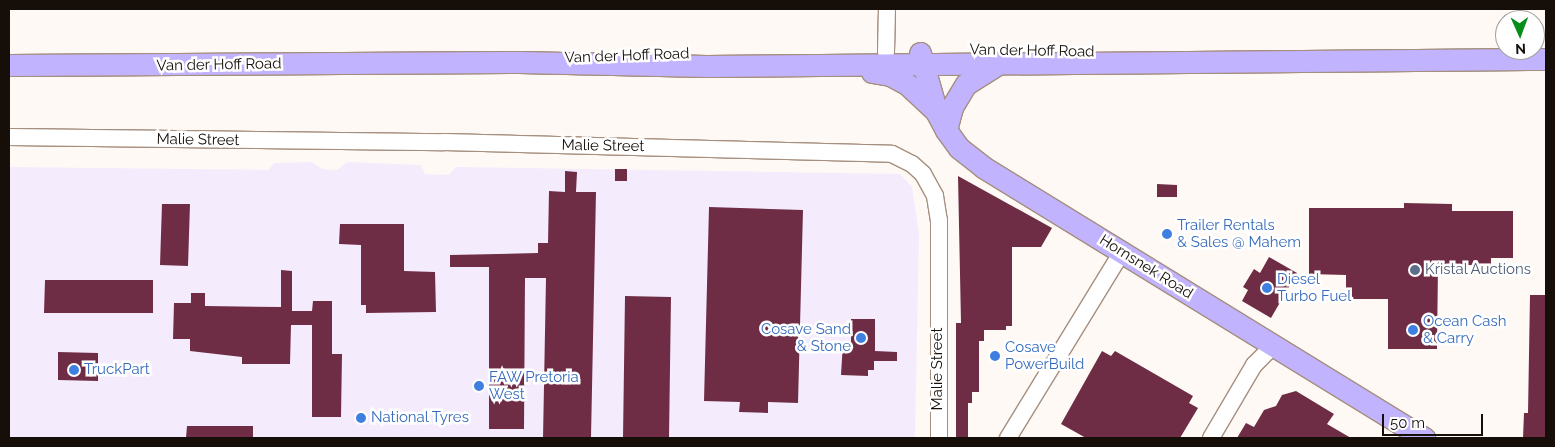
<!DOCTYPE html>
<html>
<head>
<meta charset="utf-8">
<style>
	body { margin:0 }
	#map { position:relative; width:1555px; height:447px; overflow:hidden; background:#fef9f5; font-family:Raleway,sans-serif }
	div>[style] { position:absolute }
	.industrial>* { inset:0; background:#f4ecfd }
	.building>* { inset:0; background:#6f2d45 }
	.roads { filter:drop-shadow(1px 0 #a58f7f) drop-shadow(-1px 0 #a58f7f) drop-shadow(0 1px #a58f7f) drop-shadow(0 -1px #a58f7f) }
	.minor>* { height:16px; margin:-8px; padding:0 8px; transform-origin:8px; border-radius:8px; background:#fff }
	.major>* { height:21px; margin:-10.5px; padding:0 10.5px; transform-origin:10.5px; border-radius:10.5px; background:#c2b3ff }
	.dots>* { width:14px; height:14px; translate:-50% -50%; box-sizing:border-box; border:2px solid #fff; border-radius:50% }
	span { translate:-50% -50%; white-space:nowrap; text-align:center; line-height:1.15; -webkit-text-stroke:5px #fff; paint-order:stroke }
	.street-label { font-size:15px; color:#160e09 }
	.shop-label { font-size:15px; color:#366cbe }
	.left { translate:0 -50%; text-align:left }
	.right { translate:-100% -50%; text-align:right }
	.service-label { font-size:15px; color:#4e5e75 }
	.frame { position:absolute; inset:0; border:10px solid #160e09; pointer-events:none }
	.north { position:absolute; left:1495px; top:10px; width:50px; height:50px; box-sizing:border-box; background:#fff; border:1px solid #a29f9d; border-radius:50%; rotate:178deg; font-size:14px; font-weight:700; line-height:20px; text-align:center; color:#160e09 }
	.north::after { content:''; display:block; margin:auto; width:18px; height:22px; background:#078d1a; clip-path:polygon(50% 0,100% 100%,50% 72%,0 100%) }
	.scale { position:absolute; left:1382px; top:414px; width:101px; height:22px; box-sizing:border-box; border:2px solid #160e09; border-top:0; padding-left:6px; font-size:15px; line-height:18px; white-space:nowrap; color:#160e09; -webkit-text-stroke:4px #fff; paint-order:stroke }
</style>
</head>
<body>
<div id="map">
	<div class="industrial">
		<i style="clip-path:polygon(312px 162px,322px 169px,337px 170px,347px 162px,421px 165px,425px 174px,449px 175px,456px 167px,900px 174px,912px 187px,919px 233px,915px 438px,9px 438px,9px 167px,268px 170px,274px 163px)"></i>
	</div>
	<div class="building">
		<i style="clip-path:polygon(615px 169px,627px 169px,627px 181px,615px 181px)"></i>
		<i style="clip-path:polygon(565px 171px,577px 172px,576px 192px,596px 192px,591px 438px,543px 438px,546px 278px,525px 278px,524px 429px,489px 429px,489px 267px,450px 267px,450px 255px,538px 253px,538px 243px,548px 243px,549px 191px,565px 192px)"></i>
		<i style="clip-path:polygon(958px 176px,1052px 228px,1041px 247px,1012px 247px,1012px 326px,1006px 326px,1006px 330px,984px 330px,984px 341px,979px 341px,979px 392px,972px 392px,972px 403px,968px 403px,968px 438px,956px 438px,956px 323px,961px 323px)"></i>
		<i style="clip-path:polygon(1157px 184px,1177px 185px,1177px 197px,1157px 197px)"></i>
		<i style="clip-path:polygon(1404px 203px,1452px 204px,1452px 211px,1513px 211px,1513px 258px,1491px 258px,1491px 265px,1438px 265px,1437px 349px,1388px 349px,1388px 299px,1346px 299px,1346px 275px,1309px 274px,1309px 208px,1404px 208px)"></i>
		<i style="clip-path:polygon(162px 204px,190px 204px,188px 266px,160px 265px)"></i>
		<i style="clip-path:polygon(709px 207px,803px 210px,798px 403px,768px 402px,768px 413px,739px 412px,740px 402px,704px 401px)"></i>
		<i style="clip-path:polygon(340px 224px,404px 224px,404px 271px,435px 272px,436px 312px,366px 313px,366px 305px,361px 305px,361px 245px,339px 244px)"></i>
		<i style="clip-path:polygon(1269px 257px,1297px 273px,1271px 318px,1242px 301px,1248px 290px,1243px 287px,1254px 269px,1260px 273px)"></i>
		<i style="clip-path:polygon(281px 270px,292px 271px,292px 311px,312px 311px,313px 301px,332px 301px,332px 354px,342px 354px,341px 417px,312px 417px,312px 325px,291px 325px,290px 364px,242px 364px,242px 357px,190px 351px,190px 339px,173px 339px,174px 303px,191px 303px,191px 293px,205px 293px,205px 306px,281px 307px)"></i>
		<i style="clip-path:polygon(45px 280px,153px 280px,153px 313px,44px 313px)"></i>
		<i style="clip-path:polygon(1530px 295px,1546px 295px,1546px 438px,1523px 438px,1524px 413px,1528px 413px)"></i>
		<i style="clip-path:polygon(625px 296px,671px 297px,669px 438px,623px 438px)"></i>
		<i style="clip-path:polygon(851px 319px,875px 319px,875px 351px,897px 352px,897px 361px,874px 361px,874px 370px,868px 370px,868px 376px,841px 375px,843px 342px,851px 343px)"></i>
		<i style="clip-path:polygon(1102px 351px,1111px 356px,1115px 351px,1193px 396px,1189px 403px,1198px 408px,1180px 438px,1086px 438px,1061px 424px)"></i>
		<i style="clip-path:polygon(58px 352px,98px 353px,98px 381px,58px 380px)"></i>
		<i style="clip-path:polygon(1296px 391px,1334px 414px,1327px 424px,1351px 438px,1237px 438px,1246px 423px,1254px 427px,1264px 410px,1276px 406px,1282px 395px)"></i>
		<i style="clip-path:polygon(187px 426px,253px 426px,253px 438px,186px 438px)"></i>
	</div>
	<div class="roads">
		<div class="minor">
			<i style="left:886px;top:52px;width:43px;rotate:-88.7deg"></i>
			<i style="left:9px;top:137px;width:435px;rotate:0.7deg"></i>
			<i style="left:444px;top:142px;width:448px;rotate:1.5deg"></i>
			<i style="left:892px;top:154px;width:22px;rotate:27deg"></i>
			<i style="left:912px;top:164px;width:15px;rotate:42deg"></i>
			<i style="left:923px;top:174px;width:25px;rotate:61deg"></i>
			<i style="left:935px;top:196px;width:24px;rotate:81deg"></i>
			<i style="left:939px;top:220px;width:218px;rotate:90deg"></i>
			<i style="left:1008px;top:438px;width:218px;rotate:-58.5deg"></i>
			<i style="left:1211px;top:438px;width:85px;rotate:-59.5deg"></i>
			<i style="left:1254px;top:365px;width:27px;rotate:-45deg"></i>
		</div>
		<div class="major">
			<i style="left:920px;top:53px;width:62px;rotate:74.2deg"></i>
			<i style="left:937px;top:113px;width:19px;rotate:62deg"></i>
			<i style="left:946px;top:130px;width:22px;rotate:54deg"></i>
			<i style="left:959px;top:148px;width:31px;rotate:38deg"></i>
			<i style="left:983px;top:167px;width:518px;rotate:31.57deg"></i>
			<i style="left:9px;top:65px;width:510px;rotate:-0.34deg"></i>
			<i style="left:519px;top:62px;width:187px;rotate:1.2deg"></i>
			<i style="left:706px;top:66px;width:840px;rotate:-0.48deg"></i>
			<i style="left:872px;top:72px;width:18px;rotate:9deg"></i>
			<i style="left:890px;top:75px;width:19px;rotate:28deg"></i>
			<i style="left:907px;top:84px;width:40px;rotate:43deg"></i>
			<i style="left:946px;top:130px;width:24px;rotate:-75deg"></i>
			<i style="left:952px;top:107px;width:27px;rotate:-59deg"></i>
			<i style="left:966px;top:84px;width:39px;rotate:-32deg"></i>
		</div>
	</div>
	<div class="dots">
		<i style="left:1167px;top:234px;background:#3f7fe0"></i>
		<i style="left:1415px;top:270px;background:#5c6f8a"></i>
		<i style="left:1267px;top:288px;background:#3f7fe0"></i>
		<i style="left:1413px;top:330px;background:#3f7fe0"></i>
		<i style="left:861px;top:338px;background:#3f7fe0"></i>
		<i style="left:995px;top:356px;background:#3f7fe0"></i>
		<i style="left:74px;top:370px;background:#3f7fe0"></i>
		<i style="left:479px;top:386px;background:#3f7fe0"></i>
		<i style="left:361px;top:418px;background:#3f7fe0"></i>
	</div>
	<div class="street-label">
		<span style="left:1032px;top:51px;rotate:1deg">Van der Hoff Road</span>
		<span style="left:627px;top:56px;rotate:-2deg">Van der Hoff Road</span>
		<span style="left:219px;top:65px;rotate:-1deg">Van der Hoff Road</span>
		<span style="left:198px;top:140px;rotate:1deg">Malie Street</span>
		<span style="left:603px;top:146px;rotate:1deg">Malie Street</span>
		<span style="left:1146px;top:267px;rotate:32deg">Hornsnek Road</span>
		<span style="left:938px;top:369px;rotate:-90deg">Malie Street</span>
	</div>
	<div class="shop-label">
		<span class="left" style="left:1177px;top:234px">Trailer Rentals<br>&amp; Sales @ Mahem</span>
		<span class="left" style="left:1277px;top:288px">Diesel<br>Turbo Fuel</span>
		<span class="left" style="left:1423px;top:330px">Ocean Cash<br>&amp; Carry</span>
		<span class="right" style="left:851px;top:338px">Cosave Sand<br>&amp; Stone</span>
		<span class="left" style="left:1005px;top:356px">Cosave<br>PowerBuild</span>
		<span class="left" style="left:84px;top:370px">TruckPart</span>
		<span class="left" style="left:489px;top:386px">FAW Pretoria<br>West</span>
		<span class="left" style="left:371px;top:418px">National Tyres</span>
	</div>
	<div class="service-label">
		<span class="left" style="left:1425px;top:270px">Kristal Auctions</span>
	</div>
	<div class="frame"></div>
	<div class="north">N</div>
	<div class="scale">50 m</div>
</div>
</body>
</html>
